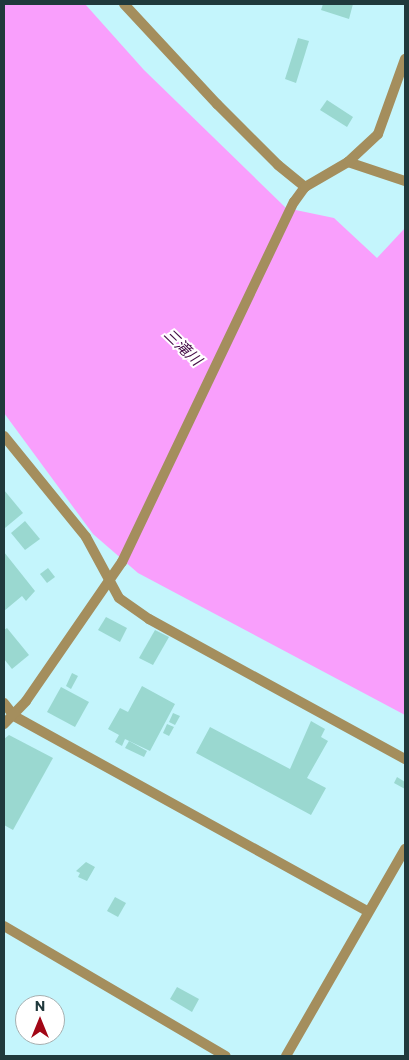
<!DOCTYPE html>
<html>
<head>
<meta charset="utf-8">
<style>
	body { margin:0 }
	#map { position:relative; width:409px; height:1060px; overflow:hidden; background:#c4f5fc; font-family:Commissioner,"Noto Sans JP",sans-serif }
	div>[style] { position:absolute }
	.water>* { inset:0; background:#f99ffc }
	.building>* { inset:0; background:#9ad8d0 }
	.service>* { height:10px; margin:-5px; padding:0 5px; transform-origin:5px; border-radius:5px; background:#a48e5d }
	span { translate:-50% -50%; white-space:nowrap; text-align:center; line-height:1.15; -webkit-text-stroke:4px #fff; paint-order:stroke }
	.water-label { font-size:15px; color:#440c46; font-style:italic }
	.frame { position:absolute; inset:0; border:5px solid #20393c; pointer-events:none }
	.north { position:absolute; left:15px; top:995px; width:50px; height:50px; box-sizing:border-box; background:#fff; border:1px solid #a6b0b1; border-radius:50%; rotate:0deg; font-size:14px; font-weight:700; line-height:20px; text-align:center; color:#20393c }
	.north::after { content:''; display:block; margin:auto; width:18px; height:22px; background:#a20616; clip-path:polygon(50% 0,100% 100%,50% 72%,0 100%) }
</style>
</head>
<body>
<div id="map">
	<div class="water">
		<i style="clip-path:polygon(4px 4px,85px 4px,144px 70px,286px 208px,334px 218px,377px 258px,405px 228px,405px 715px,138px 573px,93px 534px,4px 413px)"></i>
	</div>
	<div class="building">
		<i style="clip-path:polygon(323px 4px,353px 4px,349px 19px,321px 10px)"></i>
		<i style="clip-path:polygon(298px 38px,309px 41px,296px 83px,285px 79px)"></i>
		<i style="clip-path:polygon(327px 100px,353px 117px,347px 127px,320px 110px)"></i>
		<i style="clip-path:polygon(4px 490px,23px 513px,5px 528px,4px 526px)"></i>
		<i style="clip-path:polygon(25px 521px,40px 539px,25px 550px,11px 533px)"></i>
		<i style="clip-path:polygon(4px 552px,35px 591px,26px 601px,22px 596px,4px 611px)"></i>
		<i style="clip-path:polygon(48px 568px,55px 577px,47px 583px,40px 574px)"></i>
		<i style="clip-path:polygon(106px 617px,127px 628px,120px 642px,98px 630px)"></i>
		<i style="clip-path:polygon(7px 628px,29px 655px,12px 669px,4px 659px,4px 630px)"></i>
		<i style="clip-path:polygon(155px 630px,169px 637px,153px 665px,139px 658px)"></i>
		<i style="clip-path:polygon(72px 673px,78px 676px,71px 689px,66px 686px)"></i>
		<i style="clip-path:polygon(142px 686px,175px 704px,150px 751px,125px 739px,122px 746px,115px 742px,119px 735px,108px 729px,120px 708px,128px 712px)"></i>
		<i style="clip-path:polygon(61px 687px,89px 702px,75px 727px,47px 712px)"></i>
		<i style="clip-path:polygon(173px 713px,180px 716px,175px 725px,169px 722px)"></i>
		<i style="clip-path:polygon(311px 721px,325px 729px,321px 737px,328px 741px,307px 778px,326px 788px,311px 815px,196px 753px,210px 727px,290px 769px)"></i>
		<i style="clip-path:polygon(167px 724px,174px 727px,169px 736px,163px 733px)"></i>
		<i style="clip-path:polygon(9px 735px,53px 758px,13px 830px,4px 825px,4px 739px)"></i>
		<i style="clip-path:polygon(129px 741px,147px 751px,144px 757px,125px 748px)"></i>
		<i style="clip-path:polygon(397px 777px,405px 782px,405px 789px,394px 783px)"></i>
		<i style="clip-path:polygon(86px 862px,95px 867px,87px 881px,78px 877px,80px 873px,76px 871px)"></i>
		<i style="clip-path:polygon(115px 897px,126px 903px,118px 917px,107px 911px)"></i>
		<i style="clip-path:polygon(177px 987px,199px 999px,192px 1012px,170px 999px)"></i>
	</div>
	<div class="service">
		<i style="left:124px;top:4px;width:137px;rotate:47.1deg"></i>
		<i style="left:217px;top:104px;width:86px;rotate:45deg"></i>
		<i style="left:278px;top:165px;width:35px;rotate:39deg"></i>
		<i style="left:348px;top:162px;width:60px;rotate:18.4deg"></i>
		<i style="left:4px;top:436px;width:130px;rotate:50.9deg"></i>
		<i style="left:86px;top:537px;width:69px;rotate:61.6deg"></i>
		<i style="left:119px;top:598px;width:37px;rotate:35deg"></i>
		<i style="left:149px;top:619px;width:292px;rotate:28.7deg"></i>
		<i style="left:4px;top:703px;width:16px;rotate:52deg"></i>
		<i style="left:14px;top:716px;width:403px;rotate:28.9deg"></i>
		<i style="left:4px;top:724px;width:32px;rotate:-46deg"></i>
		<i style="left:26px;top:701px;width:169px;rotate:-55.4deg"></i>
		<i style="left:122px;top:562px;width:399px;rotate:-64.5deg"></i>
		<i style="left:294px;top:202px;width:19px;rotate:-54deg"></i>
		<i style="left:305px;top:187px;width:50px;rotate:-30.2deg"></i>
		<i style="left:348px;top:162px;width:41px;rotate:-43deg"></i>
		<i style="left:378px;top:134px;width:80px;rotate:-70.2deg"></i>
		<i style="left:4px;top:926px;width:257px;rotate:30.4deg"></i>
		<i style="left:286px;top:1056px;width:239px;rotate:-60.1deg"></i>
	</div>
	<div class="water-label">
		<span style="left:183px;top:347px;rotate:44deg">三滝川</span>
	</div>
	<div class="frame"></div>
	<div class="north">N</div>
</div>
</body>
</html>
